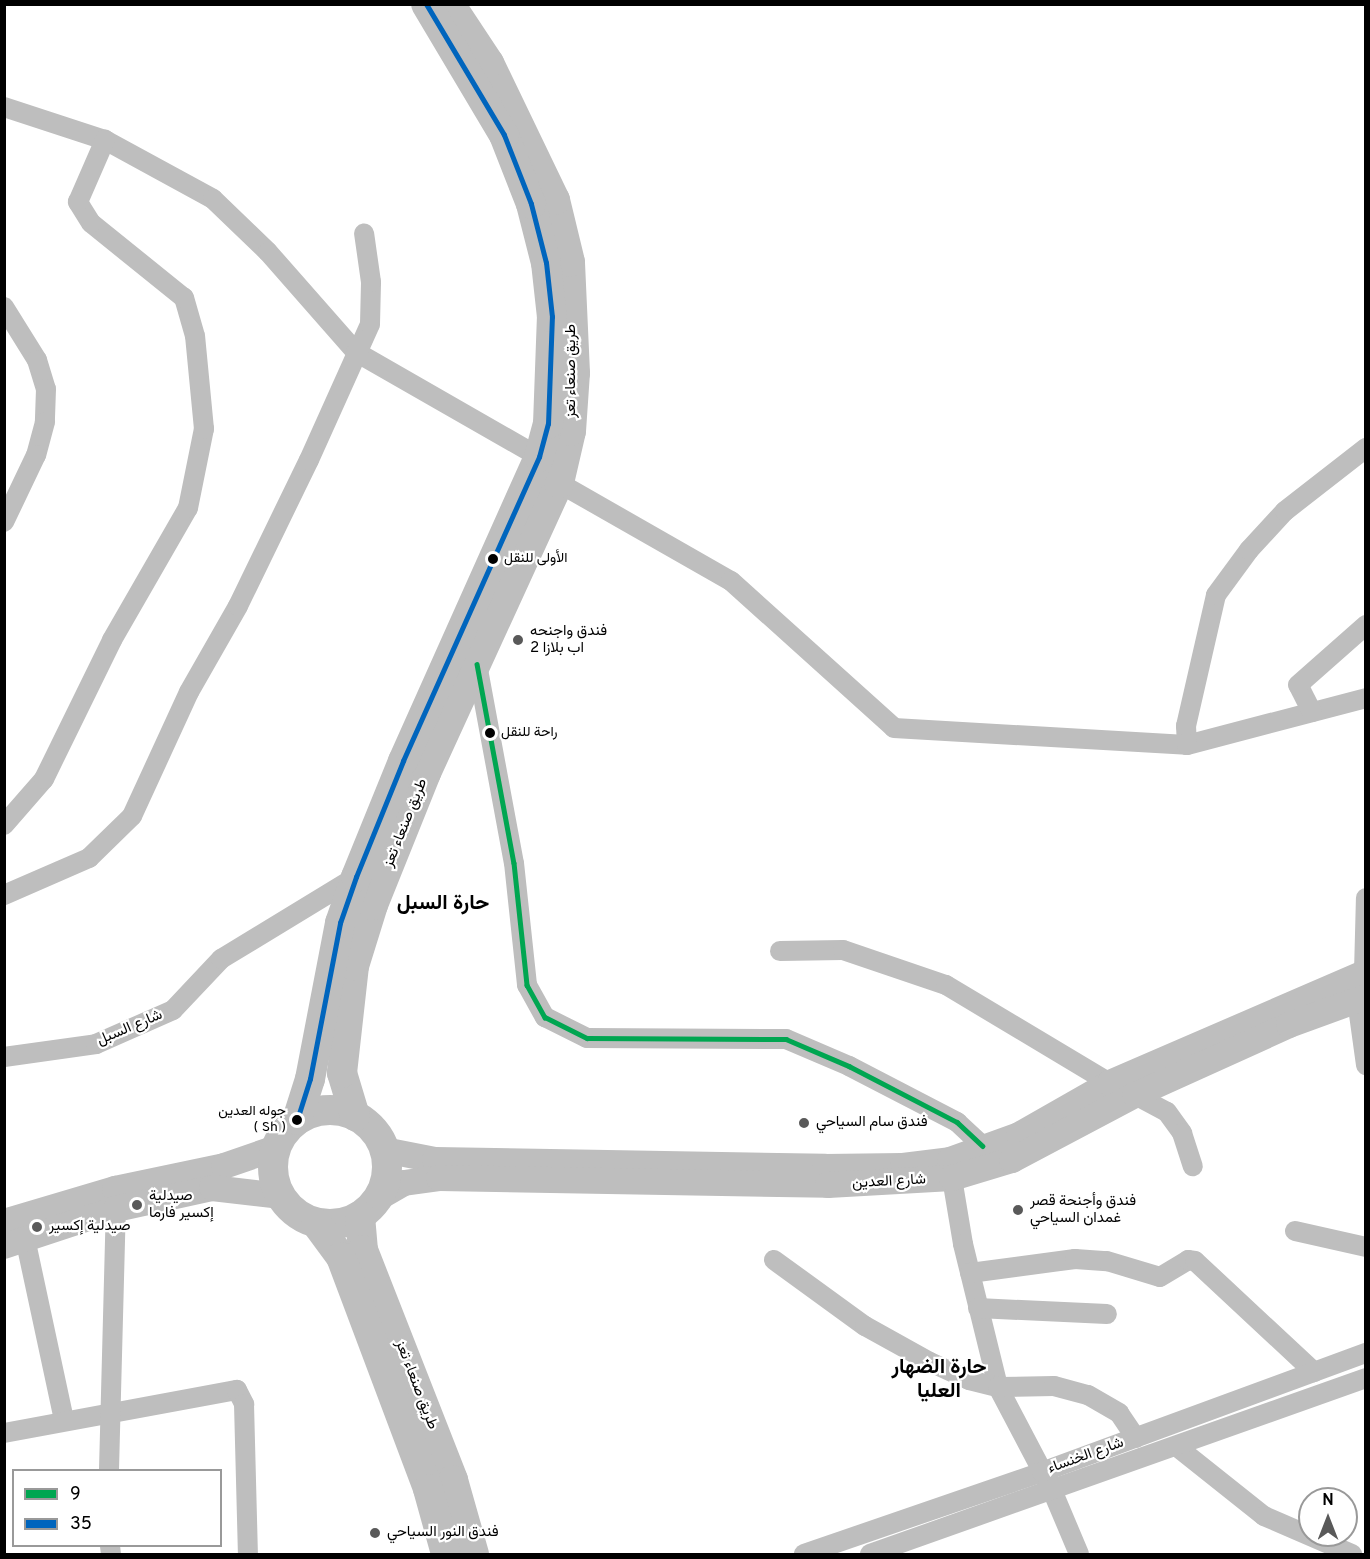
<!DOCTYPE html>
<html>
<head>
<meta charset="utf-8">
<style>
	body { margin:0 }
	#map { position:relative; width:1370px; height:1559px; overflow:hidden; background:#fff; font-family:Overpass,Vazirmatn,sans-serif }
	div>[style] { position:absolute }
	.minor>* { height:20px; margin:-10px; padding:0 10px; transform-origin:10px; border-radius:10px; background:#bebebe }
	.major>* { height:26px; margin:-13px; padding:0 13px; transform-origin:13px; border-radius:13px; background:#bebebe }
	.highway>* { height:30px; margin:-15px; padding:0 15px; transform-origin:15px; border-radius:15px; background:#bebebe }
	.highway>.ring { margin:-15px; padding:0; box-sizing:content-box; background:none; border:30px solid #bebebe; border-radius:50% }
	.bus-1>* { height:4.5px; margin:-2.25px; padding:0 2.25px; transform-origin:2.25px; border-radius:2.25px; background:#00a651 }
	.bus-2>* { height:4.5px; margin:-2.25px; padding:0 2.25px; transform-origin:2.25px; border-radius:2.25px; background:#0065bd }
	.dots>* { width:16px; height:16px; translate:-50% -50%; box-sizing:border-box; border:3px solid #fff; border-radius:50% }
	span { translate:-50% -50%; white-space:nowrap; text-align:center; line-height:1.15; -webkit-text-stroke:4.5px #fff; paint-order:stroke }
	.bus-label { font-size:14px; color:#000 }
	.left { translate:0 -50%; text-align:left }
	.right { translate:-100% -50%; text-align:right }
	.street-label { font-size:15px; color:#000 }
	.poi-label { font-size:15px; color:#000 }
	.district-label { font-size:21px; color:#000; font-weight:700 }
	.frame { position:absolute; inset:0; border:6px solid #000; pointer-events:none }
	.legend { position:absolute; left:12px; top:1469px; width:210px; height:78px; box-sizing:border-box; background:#fff; border:2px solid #999; margin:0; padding:8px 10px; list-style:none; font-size:18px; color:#000 }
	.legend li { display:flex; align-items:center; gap:12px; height:30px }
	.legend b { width:30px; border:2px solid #999 }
	.north { position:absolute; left:1298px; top:1487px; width:60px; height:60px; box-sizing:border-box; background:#fff; border:2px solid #999; border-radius:50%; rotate:0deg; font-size:16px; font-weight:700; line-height:24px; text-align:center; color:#000 }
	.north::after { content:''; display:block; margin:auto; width:21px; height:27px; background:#595959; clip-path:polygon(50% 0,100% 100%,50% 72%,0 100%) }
</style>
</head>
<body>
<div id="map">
	<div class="minor">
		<i style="left:4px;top:107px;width:106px;rotate:18.1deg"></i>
		<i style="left:105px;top:140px;width:123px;rotate:28.6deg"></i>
		<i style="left:213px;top:199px;width:76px;rotate:43.9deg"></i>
		<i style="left:268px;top:252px;width:133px;rotate:48.7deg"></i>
		<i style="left:356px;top:352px;width:211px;rotate:29.8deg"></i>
		<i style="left:4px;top:307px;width:62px;rotate:58.1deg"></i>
		<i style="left:37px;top:360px;width:30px;rotate:73deg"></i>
		<i style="left:46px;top:389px;width:33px;rotate:92deg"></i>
		<i style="left:45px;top:422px;width:34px;rotate:105deg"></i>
		<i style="left:36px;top:455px;width:74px;rotate:115.5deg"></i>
		<i style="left:559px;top:483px;width:198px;rotate:29.7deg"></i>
		<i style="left:731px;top:581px;width:219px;rotate:42deg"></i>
		<i style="left:894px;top:728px;width:293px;rotate:3.3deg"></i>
		<i style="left:1187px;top:745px;width:185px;rotate:-14.7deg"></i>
		<i style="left:477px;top:664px;width:202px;rotate:79.5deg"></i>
		<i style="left:514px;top:863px;width:123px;rotate:83.9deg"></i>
		<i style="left:527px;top:985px;width:37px;rotate:61deg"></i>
		<i style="left:545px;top:1017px;width:47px;rotate:26.6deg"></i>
		<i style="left:587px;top:1038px;width:199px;rotate:0.3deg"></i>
		<i style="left:786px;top:1039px;width:69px;rotate:23.2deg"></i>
		<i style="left:849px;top:1066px;width:122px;rotate:27.4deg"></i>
		<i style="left:957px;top:1122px;width:35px;rotate:43deg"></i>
		<i style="left:1312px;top:712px;width:30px;rotate:-117deg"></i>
		<i style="left:1298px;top:685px;width:91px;rotate:-41.4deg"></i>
		<i style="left:1187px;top:745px;width:19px;rotate:-93deg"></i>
		<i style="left:1186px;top:726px;width:134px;rotate:-77.1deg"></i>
		<i style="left:1216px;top:595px;width:56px;rotate:-53.7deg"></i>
		<i style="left:1249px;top:550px;width:53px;rotate:-47.3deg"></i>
		<i style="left:1285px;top:511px;width:103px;rotate:-37.9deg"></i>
		<i style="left:4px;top:825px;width:61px;rotate:-49deg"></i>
		<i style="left:44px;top:779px;width:155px;rotate:-63.9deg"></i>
		<i style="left:112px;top:640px;width:152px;rotate:-60.1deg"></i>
		<i style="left:188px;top:508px;width:81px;rotate:-78.6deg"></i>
		<i style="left:204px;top:429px;width:93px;rotate:-95.5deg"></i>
		<i style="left:195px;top:336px;width:40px;rotate:-106deg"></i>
		<i style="left:184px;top:298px;width:119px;rotate:-141.1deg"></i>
		<i style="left:91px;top:223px;width:25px;rotate:-122deg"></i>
		<i style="left:78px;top:202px;width:68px;rotate:-66.5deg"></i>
		<i style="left:4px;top:895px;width:93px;rotate:-23.5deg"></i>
		<i style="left:89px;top:858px;width:60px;rotate:-44.3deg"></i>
		<i style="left:132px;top:816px;width:136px;rotate:-65.3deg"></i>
		<i style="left:189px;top:692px;width:99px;rotate:-60.3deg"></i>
		<i style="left:238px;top:606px;width:162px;rotate:-64.1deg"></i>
		<i style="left:309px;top:460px;width:149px;rotate:-65.8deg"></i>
		<i style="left:370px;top:324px;width:42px;rotate:-88.6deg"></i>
		<i style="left:371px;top:282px;width:49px;rotate:-98.1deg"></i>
		<i style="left:780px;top:951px;width:63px;rotate:-0.9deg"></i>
		<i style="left:843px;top:950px;width:109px;rotate:18.8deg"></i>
		<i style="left:946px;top:985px;width:191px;rotate:30.9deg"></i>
		<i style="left:1364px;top:972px;width:74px;rotate:-88.5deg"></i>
		<i style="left:1357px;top:1000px;width:66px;rotate:82.1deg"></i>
		<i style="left:4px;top:1057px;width:93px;rotate:-8deg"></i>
		<i style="left:96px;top:1044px;width:84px;rotate:-23.8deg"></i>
		<i style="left:173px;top:1010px;width:70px;rotate:-46.7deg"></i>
		<i style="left:221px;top:959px;width:158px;rotate:-31.3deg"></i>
		<i style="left:1135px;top:1095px;width:36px;rotate:28deg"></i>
		<i style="left:1167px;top:1112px;width:26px;rotate:54deg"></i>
		<i style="left:1182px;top:1133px;width:35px;rotate:72deg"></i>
		<i style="left:952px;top:1178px;width:67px;rotate:80.5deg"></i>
		<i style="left:963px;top:1244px;width:147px;rotate:76.2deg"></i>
		<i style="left:998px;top:1387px;width:116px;rotate:62.3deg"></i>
		<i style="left:1052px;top:1490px;width:69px;rotate:67.1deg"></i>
		<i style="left:1295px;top:1231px;width:73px;rotate:12.7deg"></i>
		<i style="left:25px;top:1238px;width:186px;rotate:77.9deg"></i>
		<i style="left:774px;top:1260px;width:112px;rotate:36deg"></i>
		<i style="left:865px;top:1326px;width:74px;rotate:29deg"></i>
		<i style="left:930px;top:1362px;width:43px;rotate:24.8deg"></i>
		<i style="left:969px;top:1380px;width:30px;rotate:14deg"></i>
		<i style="left:998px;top:1387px;width:56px;rotate:-1deg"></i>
		<i style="left:1054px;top:1386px;width:35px;rotate:15deg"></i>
		<i style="left:1088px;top:1395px;width:36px;rotate:30deg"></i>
		<i style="left:1119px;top:1413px;width:30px;rotate:56deg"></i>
		<i style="left:970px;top:1273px;width:106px;rotate:-7.6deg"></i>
		<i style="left:1075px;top:1259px;width:32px;rotate:4deg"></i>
		<i style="left:1107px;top:1261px;width:55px;rotate:16.8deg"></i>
		<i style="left:1160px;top:1277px;width:33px;rotate:-31deg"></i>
		<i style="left:1188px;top:1260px;width:7px;rotate:8deg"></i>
		<i style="left:1195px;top:1261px;width:163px;rotate:43deg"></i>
		<i style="left:978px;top:1308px;width:129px;rotate:2.7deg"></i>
		<i style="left:4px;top:1433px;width:237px;rotate:-10.5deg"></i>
		<i style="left:237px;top:1390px;width:16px;rotate:63deg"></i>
		<i style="left:244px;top:1404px;width:150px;rotate:88.5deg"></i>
		<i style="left:1176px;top:1446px;width:112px;rotate:38.5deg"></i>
		<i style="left:1264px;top:1516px;width:96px;rotate:23.4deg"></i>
		<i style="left:109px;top:1470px;width:261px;rotate:-88.5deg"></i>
		<i style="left:110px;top:1546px;width:8px;rotate:83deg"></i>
		<i style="left:804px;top:1554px;width:252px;rotate:-19deg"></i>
		<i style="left:1042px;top:1472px;width:345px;rotate:-20.2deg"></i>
		<i style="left:870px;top:1554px;width:526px;rotate:-19.54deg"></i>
	</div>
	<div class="major">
		<i style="left:384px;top:1150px;width:52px;rotate:11.1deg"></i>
		<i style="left:435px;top:1160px;width:390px;rotate:1deg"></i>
		<i style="left:825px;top:1167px;width:78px;rotate:-0.7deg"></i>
		<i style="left:903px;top:1166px;width:47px;rotate:-7.3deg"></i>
		<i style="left:950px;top:1160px;width:73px;rotate:-19.9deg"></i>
		<i style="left:1019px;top:1135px;width:105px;rotate:-29.7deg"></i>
		<i style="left:1110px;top:1083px;width:279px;rotate:-23.4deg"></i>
		<i style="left:378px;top:1198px;width:30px;rotate:-30deg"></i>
		<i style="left:404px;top:1183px;width:35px;rotate:-8deg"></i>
		<i style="left:439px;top:1178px;width:389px;rotate:1deg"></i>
		<i style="left:828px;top:1185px;width:124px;rotate:-3.2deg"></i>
		<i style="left:952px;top:1178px;width:63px;rotate:-16.7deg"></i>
		<i style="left:1012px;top:1160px;width:139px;rotate:-27.9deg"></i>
		<i style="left:1135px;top:1095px;width:169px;rotate:-24.4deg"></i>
		<i style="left:1289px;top:1025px;width:82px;rotate:-20deg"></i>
		<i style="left:4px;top:1222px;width:116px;rotate:-16.6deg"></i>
		<i style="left:115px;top:1189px;width:111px;rotate:-11.9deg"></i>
		<i style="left:224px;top:1166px;width:55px;rotate:-19.1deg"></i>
		<i style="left:4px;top:1246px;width:118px;rotate:-18.3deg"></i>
		<i style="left:116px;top:1209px;width:98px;rotate:-12.3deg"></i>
		<i style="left:212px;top:1188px;width:68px;rotate:6.7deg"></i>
	</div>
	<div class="highway">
		<i class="ring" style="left:273px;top:1110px;width:84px;height:84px"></i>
		<i style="left:355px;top:1116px;width:45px;rotate:-106.8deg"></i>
		<i style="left:342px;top:1073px;width:108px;rotate:-83.6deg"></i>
		<i style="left:354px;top:966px;width:64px;rotate:-72.7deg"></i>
		<i style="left:373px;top:905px;width:142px;rotate:-68.1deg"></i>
		<i style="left:426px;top:773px;width:319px;rotate:-65.4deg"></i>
		<i style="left:559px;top:483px;width:53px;rotate:-77deg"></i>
		<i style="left:571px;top:431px;width:58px;rotate:-86.1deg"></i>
		<i style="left:575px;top:373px;width:111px;rotate:-92.6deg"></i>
		<i style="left:570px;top:262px;width:64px;rotate:-103.6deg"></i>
		<i style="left:555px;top:200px;width:152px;rotate:-115.7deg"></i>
		<i style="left:489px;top:63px;width:71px;rotate:-123.5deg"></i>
		<i style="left:297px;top:1120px;width:43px;rotate:-72.4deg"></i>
		<i style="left:310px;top:1079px;width:159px;rotate:-79.1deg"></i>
		<i style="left:340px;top:923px;width:49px;rotate:-70.8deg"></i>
		<i style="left:356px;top:877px;width:125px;rotate:-67.9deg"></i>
		<i style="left:403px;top:761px;width:333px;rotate:-65.9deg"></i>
		<i style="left:539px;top:457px;width:34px;rotate:-75deg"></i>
		<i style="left:548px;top:424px;width:107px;rotate:-87.9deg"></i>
		<i style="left:552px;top:317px;width:54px;rotate:-96.3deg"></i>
		<i style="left:546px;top:263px;width:61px;rotate:-104.3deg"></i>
		<i style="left:531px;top:204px;width:74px;rotate:-111.4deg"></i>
		<i style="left:504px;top:135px;width:152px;rotate:-120.8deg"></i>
		<i style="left:360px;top:1216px;width:34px;rotate:85deg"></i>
		<i style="left:363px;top:1250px;width:247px;rotate:68.6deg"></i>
		<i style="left:453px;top:1480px;width:77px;rotate:74.2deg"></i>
		<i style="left:316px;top:1223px;width:42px;rotate:53.7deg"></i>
		<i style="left:341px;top:1257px;width:248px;rotate:69.4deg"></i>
		<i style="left:428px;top:1489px;width:67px;rotate:74.5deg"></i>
	</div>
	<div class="bus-1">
		<i style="left:477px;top:664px;width:202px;rotate:79.5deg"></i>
		<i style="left:514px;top:863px;width:123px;rotate:83.9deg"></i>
		<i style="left:527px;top:985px;width:37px;rotate:61deg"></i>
		<i style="left:545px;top:1017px;width:47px;rotate:26.6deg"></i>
		<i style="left:587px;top:1038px;width:199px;rotate:0.3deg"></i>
		<i style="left:786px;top:1039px;width:69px;rotate:23.2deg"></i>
		<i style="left:849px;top:1066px;width:122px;rotate:27.4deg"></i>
		<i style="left:957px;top:1122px;width:35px;rotate:43deg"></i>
	</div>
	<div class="bus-2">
		<i style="left:297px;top:1120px;width:43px;rotate:-72.4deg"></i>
		<i style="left:310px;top:1079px;width:159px;rotate:-79.1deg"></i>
		<i style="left:340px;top:923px;width:49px;rotate:-70.8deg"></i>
		<i style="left:356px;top:877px;width:125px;rotate:-67.9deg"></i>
		<i style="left:403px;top:761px;width:333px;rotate:-65.9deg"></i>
		<i style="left:539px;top:457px;width:34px;rotate:-75deg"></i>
		<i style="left:548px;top:424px;width:107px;rotate:-87.9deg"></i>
		<i style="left:552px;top:317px;width:54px;rotate:-96.3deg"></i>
		<i style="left:546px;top:263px;width:61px;rotate:-104.3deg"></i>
		<i style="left:531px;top:204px;width:74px;rotate:-111.4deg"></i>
		<i style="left:504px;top:135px;width:152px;rotate:-120.8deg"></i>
	</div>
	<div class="dots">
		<i style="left:493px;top:559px;background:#000"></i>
		<i style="left:518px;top:640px;background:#595959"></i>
		<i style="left:490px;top:733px;background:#000"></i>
		<i style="left:297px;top:1120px;background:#000"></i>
		<i style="left:804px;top:1123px;background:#595959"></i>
		<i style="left:137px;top:1205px;background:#595959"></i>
		<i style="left:1018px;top:1210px;background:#595959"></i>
		<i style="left:37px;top:1227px;background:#595959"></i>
		<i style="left:375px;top:1533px;background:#595959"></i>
	</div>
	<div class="bus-label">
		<span class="left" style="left:504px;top:559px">الأولى للنقل</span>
		<span class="left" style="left:501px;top:733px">راحة للنقل</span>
		<span class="right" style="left:286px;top:1120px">جوله العدين<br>( Sh )</span>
	</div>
	<div class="street-label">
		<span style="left:572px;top:371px;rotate:-90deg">طريق صنعاء تعز</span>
		<span style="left:406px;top:823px;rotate:-68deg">طريق صنعاء تعز</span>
		<span style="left:130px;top:1028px;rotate:-23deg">شارع السبل</span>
		<span style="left:889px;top:1182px;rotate:-3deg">شارع العدين</span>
		<span style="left:416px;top:1385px;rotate:69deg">طريق صنعاء تعز</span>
		<span style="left:1086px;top:1456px;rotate:-20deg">شارع الخنساء</span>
	</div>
	<div class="poi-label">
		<span class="left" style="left:530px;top:640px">فندق واجنحه<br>اب بلازا 2</span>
		<span class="left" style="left:816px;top:1123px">فندق سام السياحي</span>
		<span class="left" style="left:149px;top:1205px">صيدلية<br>إكسير فارما</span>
		<span class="left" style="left:1030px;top:1210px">فندق وأجنحة قصر<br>غمدان السياحي</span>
		<span class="left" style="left:49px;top:1227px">صيدلية إكسير</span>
		<span class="left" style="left:387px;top:1533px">فندق النور السياحي</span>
	</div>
	<div class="district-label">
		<span style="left:443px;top:904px">حارة السبل</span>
		<span style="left:939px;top:1380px">حارة الضهار<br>العليا</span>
	</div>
	<div class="frame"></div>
	<ul class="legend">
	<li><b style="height:8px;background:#00a651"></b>9</li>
	<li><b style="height:8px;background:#0065bd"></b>35</li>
	</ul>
	<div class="north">N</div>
</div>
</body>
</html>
